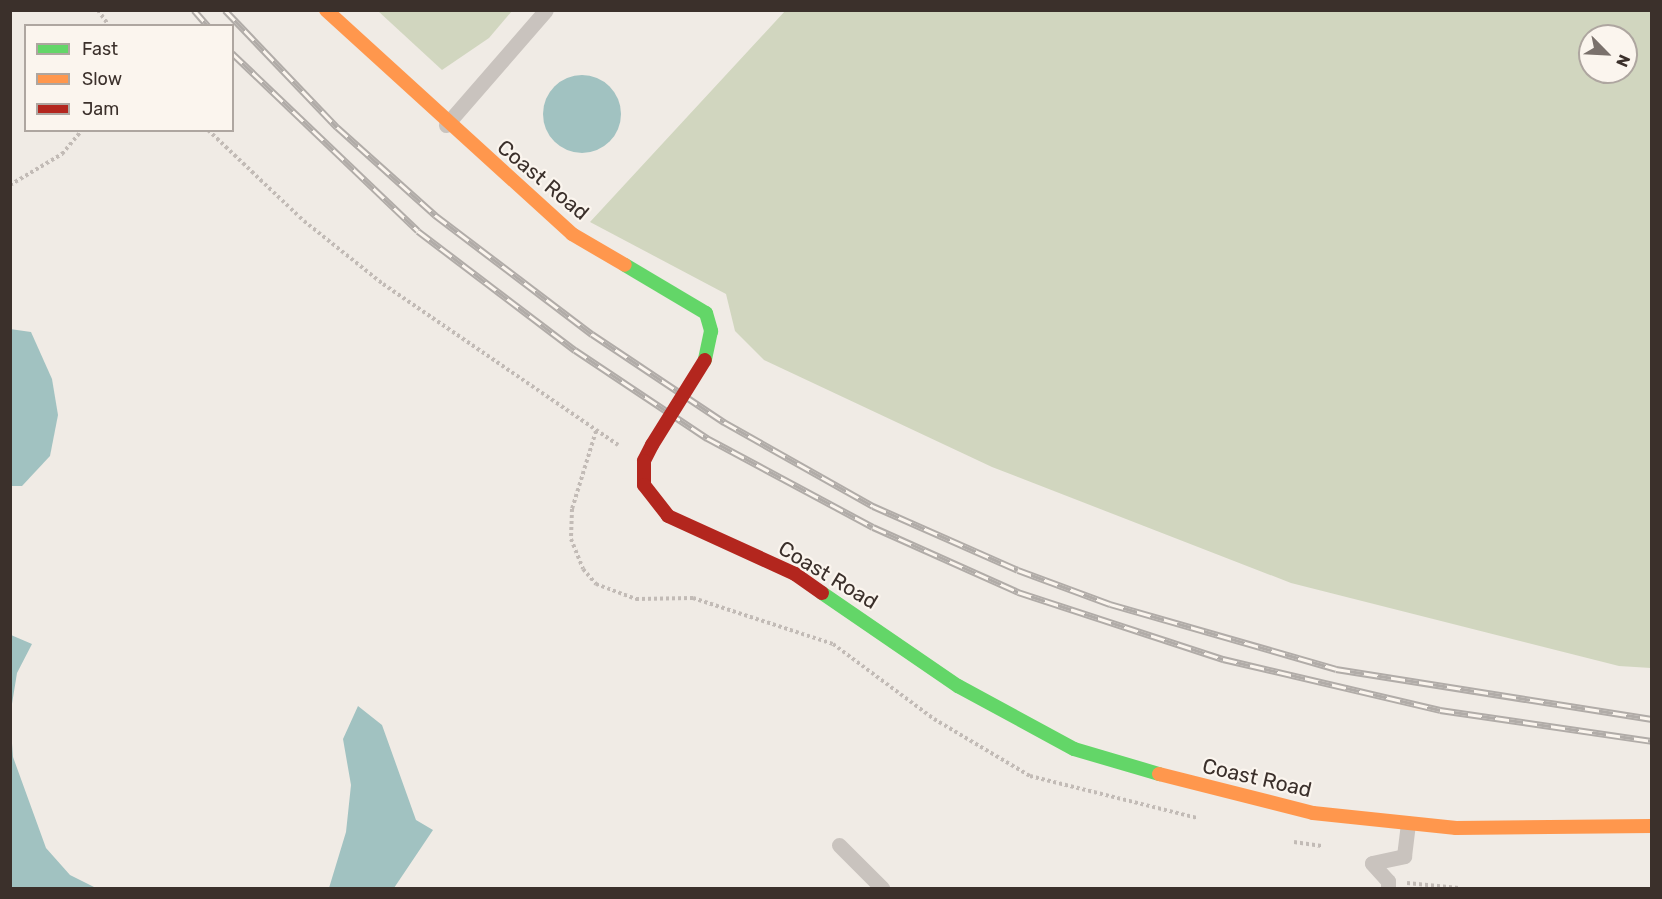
<!DOCTYPE html>
<html>
<head>
<meta charset="utf-8">
<style>
	body { margin:0 }
	#map { position:relative; width:1662px; height:899px; overflow:hidden; background:#f0ebe5; font-family:Rubik,sans-serif }
	div>[style] { position:absolute }
	.green>* { inset:0; background:#d1d6bf }
	.water>* { inset:0; background:#a1c2c1 }
	.round { border-radius:50% }
	.path>* { height:4px; margin-top:-2px; transform-origin:0; background:repeating-linear-gradient(90deg,#c2bbb6 0 3px,transparent 0 6px) }
	.lane>* { height:15px; margin:-7.5px; padding:0 7.5px; transform-origin:7.5px; border-radius:7.5px; background:#c9c3be }
	.fast>* { height:14px; margin:-7px; padding:0 7px; transform-origin:7px; border-radius:7px; background:#63d668 }
	.slow>* { height:14px; margin:-7px; padding:0 7px; transform-origin:7px; border-radius:7px; background:#ff974d }
	.jam>* { height:14px; margin:-7px; padding:0 7px; transform-origin:7px; border-radius:7px; background:#b3261e }
	.rail>* { height:7px; margin-top:-3.5px; transform-origin:0; background:repeating-linear-gradient(90deg,#fbf5ee 0 14px,#b1aca8 0 28px); box-sizing:border-box; border-block:2px solid #b1aca8 }
	.jam-bridge>* { height:14px; margin:-7px; padding:0 7px; transform-origin:7px; border-radius:7px; background:#b3261e }
	span { translate:-50% -50%; white-space:nowrap; text-align:center; line-height:1.15; -webkit-text-stroke:4.5px #fbf5ee; paint-order:stroke }
	.street-label { font-size:21px; color:#3b302b }
	.frame { position:absolute; inset:0; border:12px solid #3b302b; pointer-events:none }
	.legend { position:absolute; left:24px; top:24px; width:210px; height:108px; box-sizing:border-box; background:#fbf5ee; border:2px solid #aea6a0; margin:0; padding:8px 10px; list-style:none; font-size:18px; color:#3b302b }
	.legend li { display:flex; align-items:center; gap:12px; height:30px }
	.legend b { width:30px; border:2px solid #aea6a0 }
	.north { position:absolute; left:1578px; top:24px; width:60px; height:60px; box-sizing:border-box; background:#fbf5ee; border:2px solid #aea6a0; border-radius:50%; rotate:114deg; font-size:16px; font-weight:700; line-height:24px; text-align:center; color:#3b302b }
	.north::after { content:''; display:block; margin:auto; width:21px; height:27px; background:#7a716c; clip-path:polygon(50% 0,100% 100%,50% 72%,0 100%) }
</style>
</head>
<body>
<div id="map">
	<div class="green">
		<i style="clip-path:polygon(378px 11px,512px 11px,489px 38px,442px 70px)"></i>
		<i style="clip-path:polygon(evenodd,785px 11px,1651px 11px,1651px 668px,1619px 666px,1291px 583px,992px 467px,764px 360px,735px 331px,726px 294px,590px 222px,785px 11px,1590px 36px,1626px 36px,1626px 72px,1590px 72px,1590px 36px)"></i>
	</div>
	<div class="water">
		<i class="round" style="left:543px;top:75px;width:78px;height:78px"></i>
		<i style="clip-path:polygon(10px 329px,31px 332px,52px 379px,58px 415px,50px 456px,22px 486px,11px 486px)"></i>
		<i style="clip-path:polygon(11px 635px,32px 644px,17px 673px,11px 710px)"></i>
		<i style="clip-path:polygon(358px 706px,382px 725px,416px 820px,433px 830px,394px 888px,329px 888px,346px 832px,351px 785px,343px 739px)"></i>
		<i style="clip-path:polygon(10px 716px,13px 757px,46px 848px,70px 875px,96px 888px,11px 888px)"></i>
	</div>
	<div class="path">
		<i style="left:98px;top:10px;width:19px;rotate:55deg"></i>
		<i style="left:208px;top:130px;width:132px;rotate:43.5deg"></i>
		<i style="left:304px;top:221px;width:101px;rotate:38.6deg"></i>
		<i style="left:383px;top:284px;width:285px;rotate:34.4deg"></i>
		<i style="left:10px;top:185px;width:61px;rotate:-30.8deg"></i>
		<i style="left:62px;top:154px;width:31px;rotate:-50deg"></i>
		<i style="left:596px;top:431px;width:82px;rotate:107.1deg"></i>
		<i style="left:572px;top:509px;width:30px;rotate:92deg"></i>
		<i style="left:571px;top:539px;width:32px;rotate:68deg"></i>
		<i style="left:583px;top:569px;width:20px;rotate:49deg"></i>
		<i style="left:596px;top:584px;width:43px;rotate:20.6deg"></i>
		<i style="left:636px;top:599px;width:57px;rotate:-1deg"></i>
		<i style="left:693px;top:598px;width:147px;rotate:18.2deg"></i>
		<i style="left:833px;top:644px;width:126px;rotate:36.6deg"></i>
		<i style="left:934px;top:719px;width:112px;rotate:30.7deg"></i>
		<i style="left:1030px;top:776px;width:172px;rotate:14.1deg"></i>
		<i style="left:1294px;top:842px;width:28px;rotate:8deg"></i>
		<i style="left:1407px;top:883px;width:52px;rotate:5.5deg"></i>
	</div>
	<div class="lane">
		<i style="left:446px;top:125px;width:152px;rotate:-49deg"></i>
		<i style="left:839px;top:845px;width:61px;rotate:45deg"></i>
		<i style="left:1388px;top:888px;width:7px;rotate:-90deg"></i>
		<i style="left:1388px;top:881px;width:24px;rotate:-132deg"></i>
		<i style="left:1372px;top:863px;width:33px;rotate:-12deg"></i>
		<i style="left:1404px;top:856px;width:33px;rotate:-83deg"></i>
	</div>
	<div class="fast">
		<i style="left:625px;top:265px;width:94px;rotate:30.7deg"></i>
		<i style="left:706px;top:313px;width:19px;rotate:74deg"></i>
		<i style="left:711px;top:331px;width:30px;rotate:102deg"></i>
		<i style="left:822px;top:593px;width:165px;rotate:34.4deg"></i>
		<i style="left:958px;top:686px;width:132px;rotate:28.5deg"></i>
		<i style="left:1074px;top:749px;width:89px;rotate:16.4deg"></i>
	</div>
	<div class="slow">
		<i style="left:326px;top:10px;width:333px;rotate:42.3deg"></i>
		<i style="left:572px;top:234px;width:61px;rotate:30.3deg"></i>
		<i style="left:1159px;top:774px;width:159px;rotate:14.2deg"></i>
		<i style="left:1313px;top:813px;width:144px;rotate:6deg"></i>
		<i style="left:1456px;top:828px;width:196px;rotate:-0.6deg"></i>
	</div>
	<div class="jam">
		<i style="left:652px;top:445px;width:18px;rotate:117deg"></i>
		<i style="left:644px;top:461px;width:24px;rotate:90deg"></i>
		<i style="left:644px;top:485px;width:39px;rotate:52deg"></i>
		<i style="left:668px;top:516px;width:140px;rotate:24.5deg"></i>
		<i style="left:795px;top:574px;width:33px;rotate:35deg"></i>
	</div>
	<div class="rail">
		<i style="left:194px;top:10px;width:21px;rotate:49deg"></i>
		<i style="left:225px;top:10px;width:162px;rotate:46.3deg"></i>
		<i style="left:337px;top:127px;width:132px;rotate:41.9deg"></i>
		<i style="left:435px;top:215px;width:197px;rotate:37.2deg"></i>
		<i style="left:592px;top:334px;width:159px;rotate:33.7deg"></i>
		<i style="left:724px;top:422px;width:171px;rotate:29.4deg"></i>
		<i style="left:873px;top:506px;width:158px;rotate:23.8deg"></i>
		<i style="left:1018px;top:570px;width:98px;rotate:20.3deg"></i>
		<i style="left:1110px;top:604px;width:235px;rotate:16deg"></i>
		<i style="left:1336px;top:669px;width:320px;rotate:9deg"></i>
		<i style="left:232px;top:53px;width:257px;rotate:43.7deg"></i>
		<i style="left:418px;top:231px;width:197px;rotate:37.2deg"></i>
		<i style="left:575px;top:350px;width:159px;rotate:33.7deg"></i>
		<i style="left:707px;top:438px;width:188px;rotate:28.2deg"></i>
		<i style="left:873px;top:527px;width:159px;rotate:24.1deg"></i>
		<i style="left:1018px;top:592px;width:216px;rotate:18.1deg"></i>
		<i style="left:1223px;top:659px;width:223px;rotate:13.2deg"></i>
		<i style="left:1440px;top:710px;width:214px;rotate:8.3deg"></i>
	</div>
	<div class="jam-bridge">
		<i style="left:652px;top:445px;width:100px;rotate:-58.1deg"></i>
	</div>
	<div class="street-label">
		<span style="left:543px;top:180px;rotate:40deg">Coast Road</span>
		<span style="left:828px;top:575px;rotate:31deg">Coast Road</span>
		<span style="left:1257px;top:778px;rotate:13deg">Coast Road</span>
	</div>
	<div class="frame"></div>
	<ul class="legend">
	<li><b style="height:8px;background:#63d668"></b>Fast</li>
	<li><b style="height:8px;background:#ff974d"></b>Slow</li>
	<li><b style="height:8px;background:#b3261e"></b>Jam</li>
	</ul>
	<div class="north">N</div>
</div>
</body>
</html>
